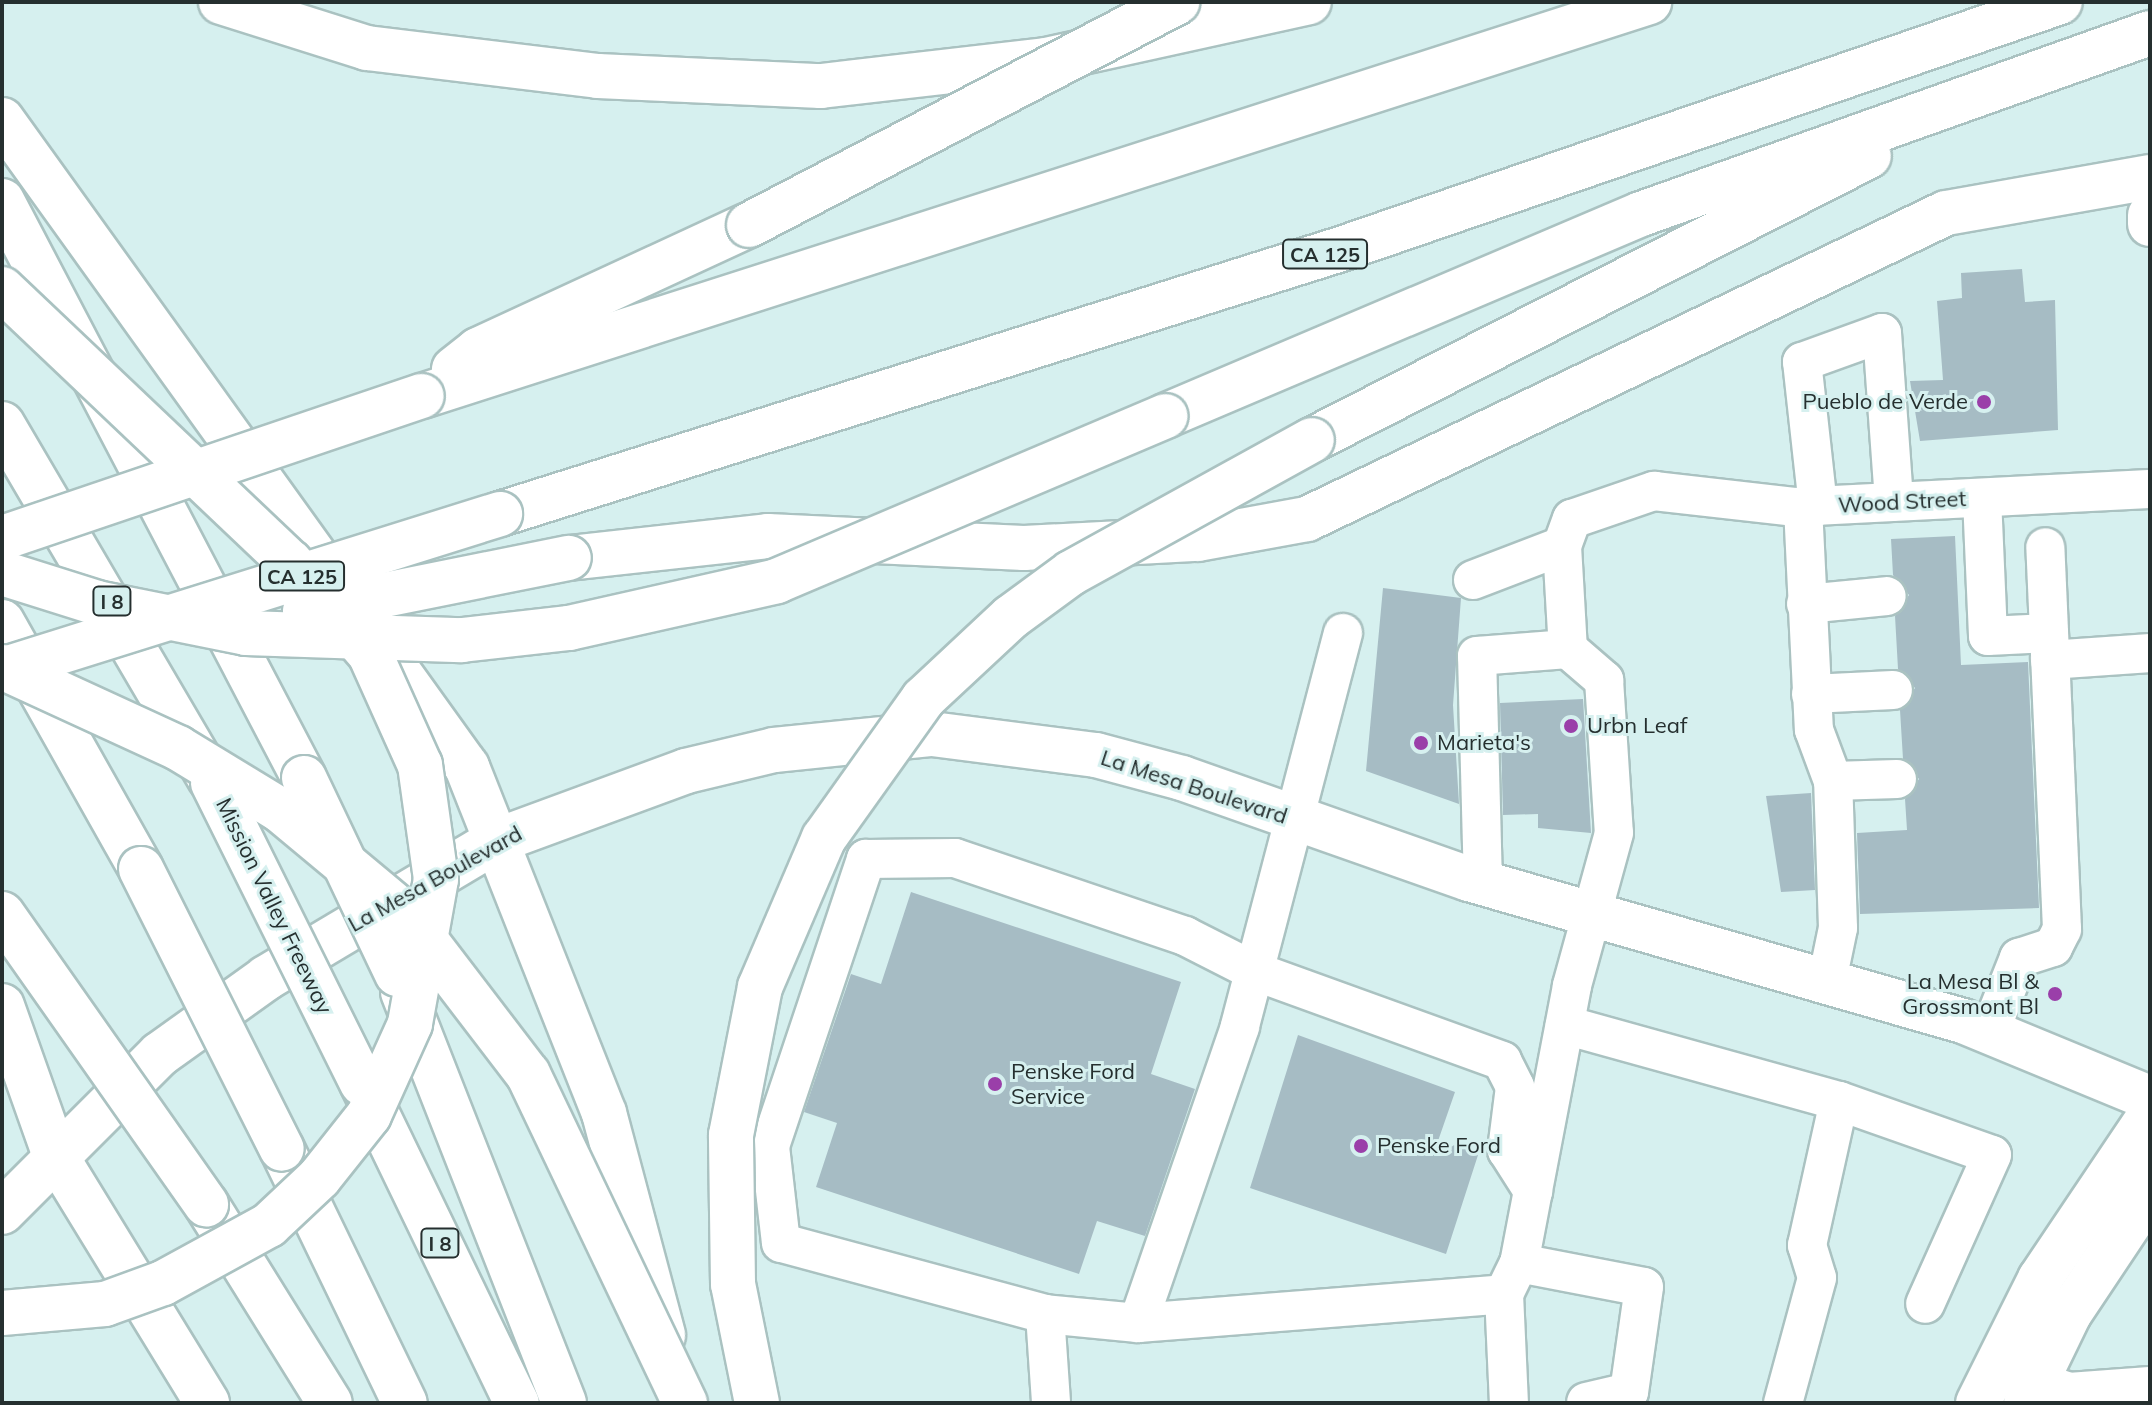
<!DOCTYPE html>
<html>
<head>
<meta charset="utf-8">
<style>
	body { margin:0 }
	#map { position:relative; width:2152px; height:1405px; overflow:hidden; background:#d6f0ef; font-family:Mulish,sans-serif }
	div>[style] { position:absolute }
	.building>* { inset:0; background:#a6bcc4 }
	.roads { filter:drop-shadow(2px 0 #aac2c1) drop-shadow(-2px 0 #aac2c1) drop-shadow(0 2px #aac2c1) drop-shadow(0 -2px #aac2c1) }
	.minor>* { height:38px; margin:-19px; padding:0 19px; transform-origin:19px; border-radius:19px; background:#fff }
	.major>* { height:44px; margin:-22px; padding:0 22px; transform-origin:22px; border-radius:22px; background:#fff }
	.highway>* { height:44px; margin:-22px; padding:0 22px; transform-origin:22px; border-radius:22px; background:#fff }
	.bridges { filter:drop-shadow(2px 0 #aac2c1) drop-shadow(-2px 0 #aac2c1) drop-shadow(0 2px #aac2c1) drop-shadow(0 -2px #aac2c1) }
	.highway-bridge>* { height:44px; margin:-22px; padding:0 22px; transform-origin:22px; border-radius:22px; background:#fff }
	.dots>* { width:22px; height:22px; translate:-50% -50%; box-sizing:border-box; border:4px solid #d6f0ef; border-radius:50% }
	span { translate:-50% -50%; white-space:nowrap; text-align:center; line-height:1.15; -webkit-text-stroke:6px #d6f0ef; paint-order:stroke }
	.shield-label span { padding:2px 6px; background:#d6f0ef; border:2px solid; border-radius:6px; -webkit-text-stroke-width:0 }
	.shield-label { font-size:20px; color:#252f2f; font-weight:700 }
	.poi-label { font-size:22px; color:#252f2f }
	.right { translate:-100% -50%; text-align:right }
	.left { translate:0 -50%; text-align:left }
	.street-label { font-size:22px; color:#252f2f }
	.frame { position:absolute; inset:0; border:4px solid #252f2f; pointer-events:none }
</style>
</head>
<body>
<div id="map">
	<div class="building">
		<i style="clip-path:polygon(2022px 269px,2025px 302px,2055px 300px,2058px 430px,1920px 441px,1910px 381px,1943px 380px,1937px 301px,1962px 298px,1961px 273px)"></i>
		<i style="clip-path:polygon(1955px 536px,1961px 665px,2028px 662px,2039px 908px,1860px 914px,1857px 833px,1907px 830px,1905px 799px,1919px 779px,1903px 759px,1900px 710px,1915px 688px,1898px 669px,1895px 616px,1909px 595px,1893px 575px,1891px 539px)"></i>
		<i style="clip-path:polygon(1383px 588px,1461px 598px,1453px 705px,1459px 804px,1366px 771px)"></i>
		<i style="clip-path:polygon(1583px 699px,1591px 833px,1538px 828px,1538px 814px,1503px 815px,1500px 703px)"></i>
		<i style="clip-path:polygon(1811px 793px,1815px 890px,1781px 892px,1766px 796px)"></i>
		<i style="clip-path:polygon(911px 892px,1181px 982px,1151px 1074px,1195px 1089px,1145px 1236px,1097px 1221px,1079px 1274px,816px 1187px,837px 1123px,804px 1112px,851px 974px,881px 984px)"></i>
		<i style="clip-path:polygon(1298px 1035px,1455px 1092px,1438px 1141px,1479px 1152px,1446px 1254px,1250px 1188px)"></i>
	</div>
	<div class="roads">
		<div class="minor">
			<i style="left:1982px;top:498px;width:138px;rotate:87.5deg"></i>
			<i style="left:1988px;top:636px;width:61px;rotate:-2.8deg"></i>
			<i style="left:1818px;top:506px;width:145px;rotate:-96.3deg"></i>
			<i style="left:1802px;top:362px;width:85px;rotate:-19.9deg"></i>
			<i style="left:1882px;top:333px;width:169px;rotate:85.9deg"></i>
			<i style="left:1803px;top:507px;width:223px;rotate:87.2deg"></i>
			<i style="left:1814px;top:730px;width:54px;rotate:69.6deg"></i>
			<i style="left:1562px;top:546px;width:29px;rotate:-70deg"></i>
			<i style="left:1572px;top:519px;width:87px;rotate:-18.9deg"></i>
			<i style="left:1654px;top:491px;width:141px;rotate:6.5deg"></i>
			<i style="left:1794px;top:507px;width:356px;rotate:-2.9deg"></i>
			<i style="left:1473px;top:580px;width:95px;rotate:-20.9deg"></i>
			<i style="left:1562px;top:546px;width:103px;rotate:86.7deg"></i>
			<i style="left:1806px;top:604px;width:81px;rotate:-5.6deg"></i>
			<i style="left:1343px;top:633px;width:407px;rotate:104.7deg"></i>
			<i style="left:1240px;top:1027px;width:313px;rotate:109deg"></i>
			<i style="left:1138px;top:1323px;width:367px;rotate:-4.5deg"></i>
			<i style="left:2050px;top:660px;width:100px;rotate:-4deg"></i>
			<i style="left:1811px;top:694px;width:82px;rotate:-2.8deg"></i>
			<i style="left:1483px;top:884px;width:228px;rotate:-91.5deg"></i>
			<i style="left:1477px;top:656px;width:91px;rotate:-4.4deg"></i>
			<i style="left:1568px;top:649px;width:48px;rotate:40.7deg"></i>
			<i style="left:1604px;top:680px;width:153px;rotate:86.3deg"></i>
			<i style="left:1614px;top:833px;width:159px;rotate:105.4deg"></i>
			<i style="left:1572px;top:986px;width:282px;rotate:100.8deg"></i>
			<i style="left:1519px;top:1263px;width:34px;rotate:116deg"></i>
			<i style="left:1504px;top:1294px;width:109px;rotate:87.4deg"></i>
			<i style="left:1827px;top:981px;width:54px;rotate:-78.3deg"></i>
			<i style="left:1838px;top:928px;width:147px;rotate:-91.9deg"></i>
			<i style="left:1833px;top:781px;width:64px;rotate:-1.8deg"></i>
			<i style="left:1565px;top:1025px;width:284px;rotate:15.5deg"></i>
			<i style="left:1839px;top:1101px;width:148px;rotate:102.5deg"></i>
			<i style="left:1807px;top:1245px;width:34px;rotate:73deg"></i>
			<i style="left:1817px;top:1278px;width:130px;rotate:105.2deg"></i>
			<i style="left:1990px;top:1031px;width:79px;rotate:-68.3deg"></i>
			<i style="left:2019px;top:958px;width:36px;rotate:-18deg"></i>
			<i style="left:2053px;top:947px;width:20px;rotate:-63deg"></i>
			<i style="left:2062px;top:929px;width:382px;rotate:-92.5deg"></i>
			<i style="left:1839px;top:1101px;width:162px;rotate:19.4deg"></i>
			<i style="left:1992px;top:1155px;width:163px;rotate:114.2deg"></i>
			<i style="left:1519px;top:1263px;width:127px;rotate:10.9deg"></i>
			<i style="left:1644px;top:1287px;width:106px;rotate:98.1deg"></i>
			<i style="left:1629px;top:1392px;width:44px;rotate:166.9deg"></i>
			<i style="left:1045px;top:1314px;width:89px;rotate:86.1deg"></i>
			<i style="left:1138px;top:1323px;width:93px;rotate:-174.5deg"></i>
			<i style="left:1045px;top:1314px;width:273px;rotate:-164.9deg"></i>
			<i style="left:781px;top:1243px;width:98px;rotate:-96.5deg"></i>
			<i style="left:770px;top:1146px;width:303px;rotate:-71.5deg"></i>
			<i style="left:866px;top:859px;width:89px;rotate:-0.6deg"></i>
			<i style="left:955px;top:858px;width:243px;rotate:18.7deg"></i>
			<i style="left:1185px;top:936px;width:77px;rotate:26.9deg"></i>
			<i style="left:1254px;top:971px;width:264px;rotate:19.9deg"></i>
			<i style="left:1502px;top:1061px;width:29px;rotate:63deg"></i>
			<i style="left:1515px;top:1087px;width:64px;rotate:97.2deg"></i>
			<i style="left:1507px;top:1150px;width:49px;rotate:57.6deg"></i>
			<i style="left:2037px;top:1381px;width:34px;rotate:19deg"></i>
			<i style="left:2069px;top:1392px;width:81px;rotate:-4.2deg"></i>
		</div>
		<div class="major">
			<i style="left:2150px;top:215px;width:9px;rotate:90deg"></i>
			<i style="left:2px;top:1212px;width:223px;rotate:-45deg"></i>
			<i style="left:160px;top:1054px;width:130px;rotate:-35.6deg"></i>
			<i style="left:266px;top:978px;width:268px;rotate:-30.8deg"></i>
			<i style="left:496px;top:841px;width:202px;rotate:-20.2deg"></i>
			<i style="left:686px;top:771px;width:90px;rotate:-13.4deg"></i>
			<i style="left:774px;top:750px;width:159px;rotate:-5.8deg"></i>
			<i style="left:932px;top:734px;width:165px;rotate:7.3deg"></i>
			<i style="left:1096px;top:755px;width:89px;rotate:15deg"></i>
			<i style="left:1182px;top:778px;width:304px;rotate:19.4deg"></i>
			<i style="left:1469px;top:879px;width:514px;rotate:16.04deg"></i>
			<i style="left:1963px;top:1021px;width:202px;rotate:22.4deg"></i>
			<i style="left:1978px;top:1403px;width:139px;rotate:-63.4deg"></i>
			<i style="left:2040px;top:1279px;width:197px;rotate:-56.1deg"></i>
			<i style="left:2026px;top:1403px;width:99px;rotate:-64.2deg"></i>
			<i style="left:2069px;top:1314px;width:133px;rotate:-56.3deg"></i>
			<i style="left:2143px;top:1203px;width:46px;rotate:-81.2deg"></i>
		</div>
		<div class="highway">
			<i style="left:221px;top:2px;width:153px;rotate:17.5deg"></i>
			<i style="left:367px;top:48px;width:233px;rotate:6.9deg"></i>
			<i style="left:598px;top:76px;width:223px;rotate:2.6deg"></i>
			<i style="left:821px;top:86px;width:226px;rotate:-6.6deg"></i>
			<i style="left:1046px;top:60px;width:269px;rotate:-12.4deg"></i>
			<i style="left:2px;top:120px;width:797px;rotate:54.3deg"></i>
			<i style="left:467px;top:767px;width:372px;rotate:68.4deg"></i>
			<i style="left:604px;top:1113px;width:230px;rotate:75.1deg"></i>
			<i style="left:2px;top:201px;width:651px;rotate:62.37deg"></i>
			<i style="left:454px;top:369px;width:31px;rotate:-38deg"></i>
			<i style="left:478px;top:350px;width:298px;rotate:-24.8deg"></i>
			<i style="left:422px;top:396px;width:1289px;rotate:-17.8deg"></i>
			<i style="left:1165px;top:416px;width:517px;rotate:-22.99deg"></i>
			<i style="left:1641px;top:214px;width:540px;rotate:-19.58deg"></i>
			<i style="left:2px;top:424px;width:411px;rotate:59.6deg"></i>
			<i style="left:1312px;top:440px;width:625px;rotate:-27.02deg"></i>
			<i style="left:500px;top:514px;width:882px;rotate:-17.49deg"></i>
			<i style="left:1341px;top:249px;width:760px;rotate:-18.96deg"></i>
			<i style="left:569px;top:558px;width:200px;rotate:-6.3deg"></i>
			<i style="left:768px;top:536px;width:256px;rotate:2.7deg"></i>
			<i style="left:1024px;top:548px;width:174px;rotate:-3deg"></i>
			<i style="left:1198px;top:539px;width:111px;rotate:-10.4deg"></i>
			<i style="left:1307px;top:519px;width:708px;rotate:-25.59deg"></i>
			<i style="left:1946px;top:213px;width:207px;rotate:-10deg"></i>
			<i style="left:2px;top:622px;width:283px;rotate:60.6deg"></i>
			<i style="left:403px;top:992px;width:441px;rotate:68.6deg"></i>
			<i style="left:2px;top:1006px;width:156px;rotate:70.5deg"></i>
			<i style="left:54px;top:1153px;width:293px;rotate:58.5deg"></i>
			<i style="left:362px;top:1083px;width:356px;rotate:64.2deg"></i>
			<i style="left:282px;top:1149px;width:282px;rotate:64.2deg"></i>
			<i style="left:206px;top:1204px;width:234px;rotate:58.1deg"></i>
		</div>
	</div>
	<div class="bridges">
		<div class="highway-bridge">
			<i style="left:749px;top:225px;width:483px;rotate:-27.5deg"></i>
			<i style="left:2px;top:289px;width:397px;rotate:43.5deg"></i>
			<i style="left:290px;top:562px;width:122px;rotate:49deg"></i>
			<i style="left:370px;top:654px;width:122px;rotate:65.8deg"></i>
			<i style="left:420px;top:765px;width:115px;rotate:82deg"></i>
			<i style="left:436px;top:879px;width:147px;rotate:100.2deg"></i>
			<i style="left:410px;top:1024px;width:100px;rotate:114.3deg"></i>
			<i style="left:369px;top:1115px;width:80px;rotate:128.4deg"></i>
			<i style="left:319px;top:1178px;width:69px;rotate:136.8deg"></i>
			<i style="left:269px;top:1225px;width:121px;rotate:151.3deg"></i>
			<i style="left:163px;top:1283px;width:62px;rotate:160.1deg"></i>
			<i style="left:105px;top:1304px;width:103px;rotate:175deg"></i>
			<i style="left:2px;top:538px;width:443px;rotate:-18.7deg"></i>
			<i style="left:2px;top:573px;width:100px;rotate:17.5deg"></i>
			<i style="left:97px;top:603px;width:152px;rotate:11.4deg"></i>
			<i style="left:246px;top:633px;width:216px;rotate:1.9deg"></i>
			<i style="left:462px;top:640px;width:108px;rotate:-6.4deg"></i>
			<i style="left:569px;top:628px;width:213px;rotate:-12.7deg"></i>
			<i style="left:777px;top:581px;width:422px;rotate:-23deg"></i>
			<i style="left:305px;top:611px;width:269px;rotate:-11.4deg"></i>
			<i style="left:2px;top:667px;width:194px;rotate:24.7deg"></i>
			<i style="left:178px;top:748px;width:119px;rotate:31.3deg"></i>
			<i style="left:280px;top:810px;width:165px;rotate:39.8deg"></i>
			<i style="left:407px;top:916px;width:199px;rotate:52.6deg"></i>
			<i style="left:528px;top:1074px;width:365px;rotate:64.5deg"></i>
			<i style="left:2px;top:670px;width:522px;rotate:-17.39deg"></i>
			<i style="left:304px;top:778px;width:217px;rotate:64.6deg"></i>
			<i style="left:213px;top:783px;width:335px;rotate:63.6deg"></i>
			<i style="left:141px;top:869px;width:313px;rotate:63.3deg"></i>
			<i style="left:2px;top:914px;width:355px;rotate:54.9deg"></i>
			<i style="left:757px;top:1403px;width:121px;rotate:-101.4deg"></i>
			<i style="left:733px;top:1284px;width:149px;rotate:-90.8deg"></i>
			<i style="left:731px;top:1135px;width:151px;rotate:-78.9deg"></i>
			<i style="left:760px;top:987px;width:162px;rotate:-66.8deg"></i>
			<i style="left:824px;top:838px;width:171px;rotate:-54.5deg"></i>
			<i style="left:923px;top:699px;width:120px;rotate:-43deg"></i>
			<i style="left:1011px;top:617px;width:74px;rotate:-36.3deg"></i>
			<i style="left:1071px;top:573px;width:275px;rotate:-28.9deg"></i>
		</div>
	</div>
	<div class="dots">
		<i style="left:1984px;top:402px;background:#9a3fa9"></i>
		<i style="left:1571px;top:726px;background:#9a3fa9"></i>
		<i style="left:1421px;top:743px;background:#9a3fa9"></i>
		<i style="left:2055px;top:994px;background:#9a3fa9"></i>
		<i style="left:995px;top:1084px;background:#9a3fa9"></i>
		<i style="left:1361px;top:1146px;background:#9a3fa9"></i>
	</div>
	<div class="shield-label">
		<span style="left:1325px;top:254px">CA 125</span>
		<span style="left:302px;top:576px">CA 125</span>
		<span style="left:112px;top:601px">I 8</span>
		<span style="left:440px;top:1243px">I 8</span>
	</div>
	<div class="poi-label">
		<span class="right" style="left:1968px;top:402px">Pueblo de Verde</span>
		<span class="left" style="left:1587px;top:726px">Urbn Leaf</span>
		<span class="left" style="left:1437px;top:743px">Marieta's</span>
		<span class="right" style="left:2039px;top:994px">La Mesa Bl &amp;<br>Grossmont Bl</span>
		<span class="left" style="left:1011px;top:1084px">Penske Ford<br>Service</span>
		<span class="left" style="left:1377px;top:1146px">Penske Ford</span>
	</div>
	<div class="street-label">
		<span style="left:1902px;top:502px;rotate:-3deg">Wood Street</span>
		<span style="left:1194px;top:787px;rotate:18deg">La Mesa Boulevard</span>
		<span style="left:435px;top:879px;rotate:-29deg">La Mesa Boulevard</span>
		<span style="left:274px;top:906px;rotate:64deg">Mission Valley Freeway</span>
	</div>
	<div class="frame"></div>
</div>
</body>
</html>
